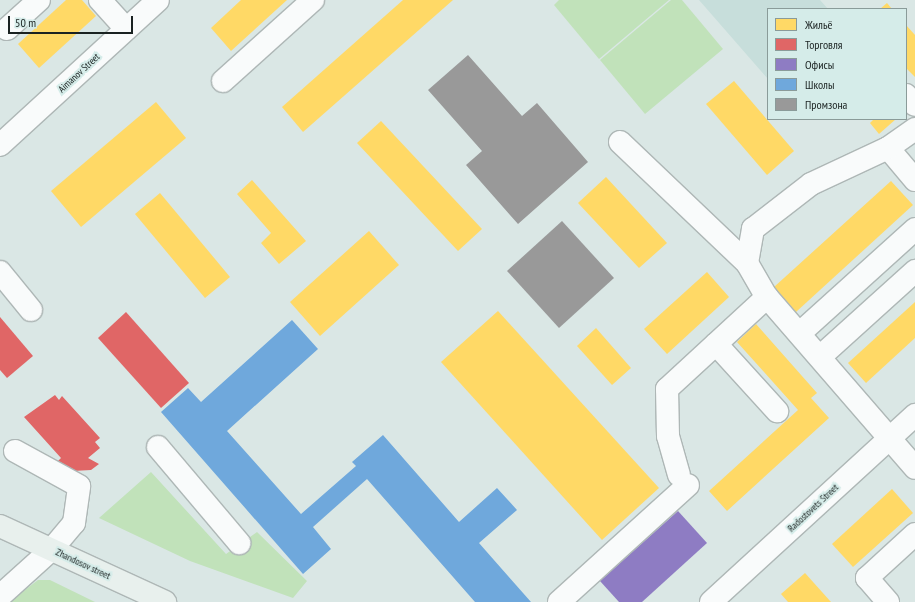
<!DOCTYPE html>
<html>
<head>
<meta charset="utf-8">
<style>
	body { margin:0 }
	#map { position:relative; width:915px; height:602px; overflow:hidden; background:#dae7e5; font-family:"PT Sans Narrow",sans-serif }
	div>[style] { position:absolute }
	.built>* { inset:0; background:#c7dedb }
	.green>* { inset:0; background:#c1e2ba }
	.homes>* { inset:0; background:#ffd966 }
	.shops>* { inset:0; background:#e06666 }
	.offices>* { inset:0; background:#8e7cc3 }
	.schools>* { inset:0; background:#6fa8dc }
	.industry>* { inset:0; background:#999 }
	.roads { filter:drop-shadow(1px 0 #aeb7b6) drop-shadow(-1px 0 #aeb7b6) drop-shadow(0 1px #aeb7b6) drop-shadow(0 -1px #aeb7b6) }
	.minor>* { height:22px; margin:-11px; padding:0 11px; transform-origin:11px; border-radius:11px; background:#f9fbfb }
	.major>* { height:22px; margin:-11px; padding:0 11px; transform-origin:11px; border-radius:11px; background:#e8f0ed }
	span { translate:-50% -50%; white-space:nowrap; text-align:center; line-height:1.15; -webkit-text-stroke:4px #d5ece9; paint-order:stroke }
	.street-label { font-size:10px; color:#1a2221 }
	.legend { position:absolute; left:767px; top:8px; width:140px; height:112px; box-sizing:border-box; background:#d5ece9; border:1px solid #8a9b99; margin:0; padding:5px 7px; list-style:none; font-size:12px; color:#1a2221 }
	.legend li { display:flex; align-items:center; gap:8px; height:20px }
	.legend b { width:20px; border:1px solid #8a9b99 }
	.scale { position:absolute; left:8px; top:16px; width:125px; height:18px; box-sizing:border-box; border:2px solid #1a2221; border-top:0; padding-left:5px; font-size:12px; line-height:14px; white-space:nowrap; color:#1a2221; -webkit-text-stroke:3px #d5ece9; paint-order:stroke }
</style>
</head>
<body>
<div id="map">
	<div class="built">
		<i style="clip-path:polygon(699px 0,820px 0,828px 9px,768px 9px,768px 79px)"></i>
	</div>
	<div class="green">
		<i style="clip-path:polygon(559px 0,669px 0,599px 59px,554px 5px)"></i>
		<i style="clip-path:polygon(671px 0,682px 0,723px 49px,645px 114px,600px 60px)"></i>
		<i style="clip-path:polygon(151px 472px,226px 554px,257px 532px,307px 581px,293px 598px,190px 561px,99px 518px)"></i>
		<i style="clip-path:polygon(38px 580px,50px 580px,95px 602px,9px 602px)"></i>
	</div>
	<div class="homes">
		<i style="clip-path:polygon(66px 0,82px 0,96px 16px,39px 68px,18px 44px)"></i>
		<i style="clip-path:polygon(241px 0,287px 0,231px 51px,211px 28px)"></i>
		<i style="clip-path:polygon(403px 0,453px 0,303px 132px,282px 107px)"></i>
		<i style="clip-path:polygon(887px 3px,892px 9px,880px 9px)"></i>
		<i style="clip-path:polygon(906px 25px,915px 35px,915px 77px,906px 68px)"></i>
		<i style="clip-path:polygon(734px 81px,794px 151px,767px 175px,706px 104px)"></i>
		<i style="clip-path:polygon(156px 102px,186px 138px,81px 227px,51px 191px)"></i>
		<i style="clip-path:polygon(874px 119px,896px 119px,879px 134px,870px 123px)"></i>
		<i style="clip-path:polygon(381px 121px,482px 229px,458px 251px,357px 143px)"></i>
		<i style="clip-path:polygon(606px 177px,667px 243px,639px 268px,578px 203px)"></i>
		<i style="clip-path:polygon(252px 180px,306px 241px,279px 264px,261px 243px,271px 233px,237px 194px)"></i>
		<i style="clip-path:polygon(891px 181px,913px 205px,796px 312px,774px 287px)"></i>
		<i style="clip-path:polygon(160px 193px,230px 277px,205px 298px,135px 214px)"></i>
		<i style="clip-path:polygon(369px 231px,399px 265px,320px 336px,290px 302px)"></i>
		<i style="clip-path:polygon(707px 272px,729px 297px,667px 354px,644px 329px)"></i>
		<i style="clip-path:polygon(915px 302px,915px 338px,866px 383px,848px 363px)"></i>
		<i style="clip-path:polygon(498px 311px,659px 488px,602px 540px,441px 362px)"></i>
		<i style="clip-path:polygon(756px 324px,817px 393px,811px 398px,829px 418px,727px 511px,709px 491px,798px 410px,737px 342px)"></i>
		<i style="clip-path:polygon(596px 328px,631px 368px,612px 385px,577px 346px)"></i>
		<i style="clip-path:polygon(892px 489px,913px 513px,853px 567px,832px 544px)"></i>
		<i style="clip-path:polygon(805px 573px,831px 602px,788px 602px,781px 594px)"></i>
	</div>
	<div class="shops">
		<i style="clip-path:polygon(126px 312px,189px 383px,161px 408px,98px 338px)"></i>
		<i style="clip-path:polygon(0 317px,33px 356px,7px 378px,0 370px)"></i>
		<i style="clip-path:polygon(55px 395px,59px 400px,62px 396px,100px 438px,95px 442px,100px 448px,88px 458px,99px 464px,91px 470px,73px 471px,57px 462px,61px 458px,24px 417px)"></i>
	</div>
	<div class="offices">
		<i style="clip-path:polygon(678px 511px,707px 543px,642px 602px,619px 602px,600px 581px)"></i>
	</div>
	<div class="schools">
		<i style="clip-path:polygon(292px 320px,318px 349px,227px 431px,301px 514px,356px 466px,352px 462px,383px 435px,459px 522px,497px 488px,517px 510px,479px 543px,531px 602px,475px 602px,367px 479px,313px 527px,331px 549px,303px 574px,161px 412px,188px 388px,201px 402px)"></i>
	</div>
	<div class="industry">
		<i style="clip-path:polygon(468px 55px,522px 116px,537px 103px,588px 162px,518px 224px,466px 165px,482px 151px,428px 90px)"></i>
		<i style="clip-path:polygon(562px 221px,614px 278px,559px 328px,507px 271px)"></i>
	</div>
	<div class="roads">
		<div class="minor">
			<i style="left:100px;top:0;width:39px;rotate:48deg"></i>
			<i style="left:7px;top:29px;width:43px;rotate:-42.2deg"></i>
			<i style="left:223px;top:81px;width:121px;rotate:-42deg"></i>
			<i style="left:906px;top:95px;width:13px;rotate:48deg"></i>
			<i style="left:620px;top:142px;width:175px;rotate:43.6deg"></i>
			<i style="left:747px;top:263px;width:39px;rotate:60deg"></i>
			<i style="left:767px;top:297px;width:226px;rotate:49.1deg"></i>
			<i style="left:0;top:145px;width:214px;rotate:-42.5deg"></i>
			<i style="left:888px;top:148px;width:42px;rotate:49.8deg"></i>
			<i style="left:747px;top:263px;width:35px;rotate:-80deg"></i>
			<i style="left:753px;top:229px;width:73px;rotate:-37.8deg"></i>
			<i style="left:811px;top:184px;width:85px;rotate:-25.1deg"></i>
			<i style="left:888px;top:148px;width:33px;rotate:-35deg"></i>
			<i style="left:0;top:272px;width:49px;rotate:50.8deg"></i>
			<i style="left:800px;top:333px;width:155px;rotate:-42.1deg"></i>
			<i style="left:716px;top:344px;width:91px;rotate:47.7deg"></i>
			<i style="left:821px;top:356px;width:127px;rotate:-42.1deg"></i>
			<i style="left:158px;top:447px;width:126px;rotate:49.8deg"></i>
			<i style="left:679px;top:475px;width:41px;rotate:-105.8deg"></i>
			<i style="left:668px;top:436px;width:47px;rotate:-91.2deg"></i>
			<i style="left:667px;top:389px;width:136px;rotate:-42.6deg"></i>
			<i style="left:0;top:596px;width:70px;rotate:-42.1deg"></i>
			<i style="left:52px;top:549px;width:34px;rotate:-50deg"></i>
			<i style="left:74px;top:523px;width:37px;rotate:-82deg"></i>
			<i style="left:79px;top:486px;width:73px;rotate:-151.3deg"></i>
			<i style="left:559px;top:602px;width:174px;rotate:-42.2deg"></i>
			<i style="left:711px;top:602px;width:277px;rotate:-42.5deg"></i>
			<i style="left:888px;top:602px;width:32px;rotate:-131deg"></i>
			<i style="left:867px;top:578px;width:65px;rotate:-42.5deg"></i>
		</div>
		<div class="major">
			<i style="left:0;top:526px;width:182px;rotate:24.7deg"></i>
		</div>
	</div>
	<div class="street-label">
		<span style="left:79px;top:73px;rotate:-43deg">Aimanov Street</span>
		<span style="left:813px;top:508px;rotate:-43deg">Radostovets Street</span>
		<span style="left:83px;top:564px;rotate:25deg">Zhandosov street</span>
	</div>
	<ul class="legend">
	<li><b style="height:11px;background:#ffd966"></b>Жильё</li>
	<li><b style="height:11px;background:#e06666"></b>Торговля</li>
	<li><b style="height:11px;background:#8e7cc3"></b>Офисы</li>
	<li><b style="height:11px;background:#6fa8dc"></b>Школы</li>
	<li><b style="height:11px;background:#999"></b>Промзона</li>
	</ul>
	<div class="scale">50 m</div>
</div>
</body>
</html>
